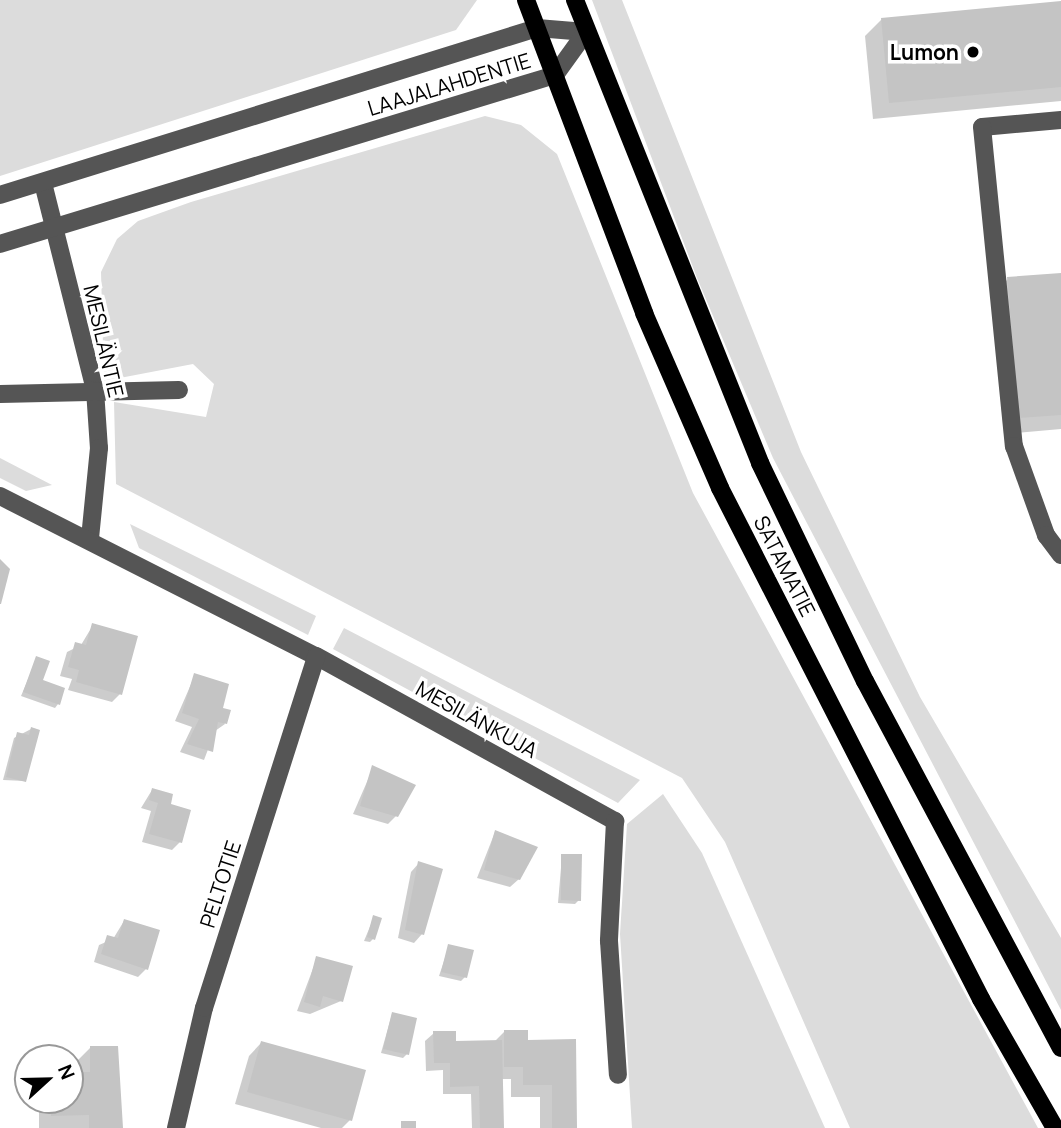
<!DOCTYPE html>
<html>
<head>
<meta charset="utf-8">
<style>
	body { margin:0 }
	#map { position:relative; width:1061px; height:1128px; overflow:hidden; background:#fff; font-family:Manrope,sans-serif }
	div>[style] { position:absolute }
	.green>* { inset:0; background:#dcdcdc }
	.shadow>* { inset:0; background:#0003 }
	.building>* { inset:0; background:#c4c4c4 }
	.minor>* { height:18px; margin:-9px; padding:0 9px; transform-origin:9px; border-radius:9px; background:#555 }
	.major>* { height:18px; margin:-9px; padding:0 9px; transform-origin:9px; border-radius:9px; background:#000 }
	.dots>* { width:19px; height:19px; translate:-50% -50%; box-sizing:border-box; border:4px solid #fff; border-radius:50% }
	span { translate:-50% -50%; white-space:nowrap; text-align:center; line-height:1.15; -webkit-text-stroke:7px #fff; paint-order:stroke }
	.poi-label { font-size:21px; color:#000; font-weight:700 }
	.right { translate:-100% -50%; text-align:right }
	.street-label { font-size:21px; color:#000 }
	.north { position:absolute; left:14px; top:1044px; width:70px; height:70px; box-sizing:border-box; background:#fff; border:2px solid #999; border-radius:50%; rotate:68deg; font-size:19px; font-weight:700; line-height:28px; text-align:center; color:#000 }
	.north::after { content:''; display:block; margin:auto; width:24px; height:32px; background:#000; clip-path:polygon(50% 0,100% 100%,50% 72%,0 100%) }
</style>
</head>
<body>
<div id="map">
	<div class="green">
		<i style="clip-path:polygon(0 0,477px 0,456px 30px,0 176px)"></i>
		<i style="clip-path:polygon(592px 0,622px 0,801px 452px,920px 697px,1061px 938px,1061px 1010px,773px 458px,697px 278px)"></i>
		<i style="clip-path:polygon(485px 116px,521px 125px,557px 154px,693px 493px,1038px 1128px,850px 1128px,725px 842px,682px 778px,116px 484px,114px 402px,206px 417px,214px 384px,193px 364px,104px 381px,101px 272px,117px 239px,138px 221px,191px 202px)"></i>
		<i style="clip-path:polygon(0 458px,52px 485px,26px 491px,0 478px)"></i>
		<i style="clip-path:polygon(130px 524px,316px 616px,308px 635px,139px 548px)"></i>
		<i style="clip-path:polygon(344px 628px,502px 710px,640px 780px,618px 803px,333px 649px)"></i>
		<i style="clip-path:polygon(663px 794px,702px 853px,825px 1128px,632px 1128px,620px 934px,627px 824px)"></i>
	</div>
	<div class="shadow">
		<i style="clip-path:polygon(1061px 3px,1061px 101px,873px 119px,865px 36px,882px 19px)"></i>
		<i style="clip-path:polygon(1061px 275px,1061px 429px,1004px 434px,991px 296px,1008px 279px)"></i>
		<i style="clip-path:polygon(93px 625px,120px 694px,112px 702px,68px 690px,72px 679px,60px 676px,67px 652px,81px 645px)"></i>
		<i style="clip-path:polygon(37px 658px,41px 681px,58px 704px,55px 708px,21px 696px)"></i>
		<i style="clip-path:polygon(195px 675px,225px 724px,215px 731px,204px 760px,180px 752px,192px 727px,175px 721px)"></i>
		<i style="clip-path:polygon(31px 729px,25px 781px,3px 780px,14px 738px)"></i>
		<i style="clip-path:polygon(373px 768px,396px 816px,388px 824px,353px 814px)"></i>
		<i style="clip-path:polygon(152px 790px,168px 805px,180px 842px,172px 850px,142px 842px,151px 811px,141px 808px)"></i>
		<i style="clip-path:polygon(495px 832px,519px 879px,510px 887px,477px 878px)"></i>
		<i style="clip-path:polygon(562px 856px,579px 900px,575px 904px,558px 903px)"></i>
		<i style="clip-path:polygon(419px 863px,422px 934px,414px 943px,398px 938px,411px 872px)"></i>
		<i style="clip-path:polygon(374px 917px,373px 939px,370px 942px,364px 941px)"></i>
		<i style="clip-path:polygon(124px 921px,146px 969px,138px 977px,94px 962px,99px 945px,113px 939px)"></i>
		<i style="clip-path:polygon(449px 946px,465px 977px,461px 981px,439px 976px)"></i>
		<i style="clip-path:polygon(317px 958px,341px 1001px,310px 1014px,297px 1011px)"></i>
		<i style="clip-path:polygon(392px 1014px,407px 1054px,403px 1058px,381px 1053px)"></i>
		<i style="clip-path:polygon(504px 1032px,526px 1042px,574px 1041px,576px 1128px,540px 1128px,540px 1097px,511px 1097px,511px 1079px,501px 1079px,502px 1128px,472px 1128px,471px 1094px,443px 1094px,443px 1070px,426px 1071px,425px 1041px,434px 1033px,454px 1043px,494px 1042px)"></i>
		<i style="clip-path:polygon(261px 1043px,350px 1120px,342px 1128px,321px 1128px,235px 1104px,249px 1056px)"></i>
		<i style="clip-path:polygon(90px 1048px,121px 1128px,39px 1128px,39px 1100px,70px 1100px,70px 1074px,78px 1074px,78px 1060px)"></i>
	</div>
	<div class="building">
		<i style="clip-path:polygon(1061px 1px,1061px 87px,889px 103px,881px 18px)"></i>
		<i style="clip-path:polygon(1061px 273px,1061px 415px,1019px 418px,1007px 277px)"></i>
		<i style="clip-path:polygon(0 559px,10px 569px,1px 604px,0 604px)"></i>
		<i style="clip-path:polygon(92px 623px,138px 636px,122px 695px,76px 682px,79px 670px,68px 667px,75px 642px,86px 645px)"></i>
		<i style="clip-path:polygon(36px 656px,50px 661px,43px 680px,65px 688px,60px 705px,23px 692px)"></i>
		<i style="clip-path:polygon(194px 673px,229px 684px,223px 708px,231px 710px,227px 724px,218px 722px,213px 752px,187px 744px,199px 719px,182px 713px)"></i>
		<i style="clip-path:polygon(31px 727px,40px 730px,26px 782px,6px 777px,17px 732px,29px 735px)"></i>
		<i style="clip-path:polygon(372px 765px,416px 785px,398px 817px,360px 806px)"></i>
		<i style="clip-path:polygon(152px 788px,173px 794px,171px 804px,191px 810px,182px 843px,149px 834px,158px 803px,149px 800px)"></i>
		<i style="clip-path:polygon(495px 830px,538px 847px,520px 880px,484px 870px)"></i>
		<i style="clip-path:polygon(561px 854px,582px 854px,581px 901px,561px 900px)"></i>
		<i style="clip-path:polygon(418px 861px,443px 869px,424px 935px,405px 930px)"></i>
		<i style="clip-path:polygon(373px 915px,382px 918px,375px 940px,367px 937px)"></i>
		<i style="clip-path:polygon(124px 919px,160px 930px,148px 970px,101px 954px,107px 935px,118px 938px)"></i>
		<i style="clip-path:polygon(448px 944px,474px 950px,467px 978px,441px 972px)"></i>
		<i style="clip-path:polygon(316px 956px,353px 966px,343px 1002px,323px 996px,320px 1007px,304px 1002px)"></i>
		<i style="clip-path:polygon(392px 1012px,417px 1018px,409px 1055px,383px 1049px)"></i>
		<i style="clip-path:polygon(504px 1030px,528px 1030px,528px 1040px,576px 1039px,577px 1128px,552px 1128px,552px 1085px,523px 1085px,523px 1067px,504px 1067px)"></i>
		<i style="clip-path:polygon(433px 1031px,456px 1031px,456px 1041px,502px 1040px,504px 1128px,480px 1128px,479px 1086px,450px 1087px,450px 1063px,434px 1063px)"></i>
		<i style="clip-path:polygon(261px 1041px,366px 1070px,352px 1121px,247px 1092px)"></i>
		<i style="clip-path:polygon(90px 1046px,118px 1046px,123px 1128px,89px 1128px,89px 1115px,51px 1116px,51px 1100px,70px 1100px,70px 1072px,90px 1072px)"></i>
		<i style="clip-path:polygon(401px 1121px,416px 1121px,416px 1128px,401px 1128px)"></i>
	</div>
	<div class="minor">
		<i style="left:1061px;top:120px;width:79px;rotate:174.9deg"></i>
		<i style="left:982px;top:127px;width:321px;rotate:84.3deg"></i>
		<i style="left:1014px;top:446px;width:95px;rotate:70.2deg"></i>
		<i style="left:1046px;top:535px;width:25px;rotate:53deg"></i>
		<i style="left:43px;top:183px;width:213px;rotate:75.9deg"></i>
		<i style="left:95px;top:390px;width:58px;rotate:86.1deg"></i>
		<i style="left:99px;top:448px;width:90px;rotate:95.7deg"></i>
		<i style="left:0;top:195px;width:562px;rotate:-17.28deg"></i>
		<i style="left:537px;top:28px;width:49px;rotate:4.7deg"></i>
		<i style="left:0;top:244px;width:580px;rotate:-16.94deg"></i>
		<i style="left:555px;top:75px;width:53px;rotate:-54.2deg"></i>
		<i style="left:0;top:394px;width:179px;rotate:-1.3deg"></i>
		<i style="left:0;top:496px;width:354px;rotate:26.9deg"></i>
		<i style="left:316px;top:656px;width:342px;rotate:28.9deg"></i>
		<i style="left:615px;top:821px;width:120px;rotate:92.9deg"></i>
		<i style="left:609px;top:941px;width:134px;rotate:86.2deg"></i>
		<i style="left:176px;top:1128px;width:123px;rotate:-76.9deg"></i>
		<i style="left:204px;top:1008px;width:369px;rotate:-72.3deg"></i>
	</div>
	<div class="major">
		<i style="left:526px;top:0;width:335px;rotate:69.3deg"></i>
		<i style="left:644px;top:313px;width:191px;rotate:66.5deg"></i>
		<i style="left:720px;top:488px;width:574px;rotate:62.94deg"></i>
		<i style="left:981px;top:999px;width:149px;rotate:60.2deg"></i>
		<i style="left:575px;top:0;width:499px;rotate:68.2deg"></i>
		<i style="left:760px;top:463px;width:242px;rotate:64.3deg"></i>
		<i style="left:865px;top:681px;width:416px;rotate:61.9deg"></i>
	</div>
	<div class="dots">
		<i style="left:973px;top:52px;background:#000"></i>
	</div>
	<div class="poi-label">
		<span class="right" style="left:959px;top:52px">Lumon</span>
	</div>
	<div class="street-label">
		<span style="left:449px;top:84px;rotate:-17deg">LAAJALAHDENTIE</span>
		<span style="left:104px;top:341px;rotate:77deg">MESILÄNTIE</span>
		<span style="left:785px;top:566px;rotate:63deg">SATAMATIE</span>
		<span style="left:477px;top:719px;rotate:29deg">MESILÄNKUJA</span>
		<span style="left:220px;top:884px;rotate:-72deg">PELTOTIE</span>
	</div>
	<div class="north">N</div>
</div>
</body>
</html>
